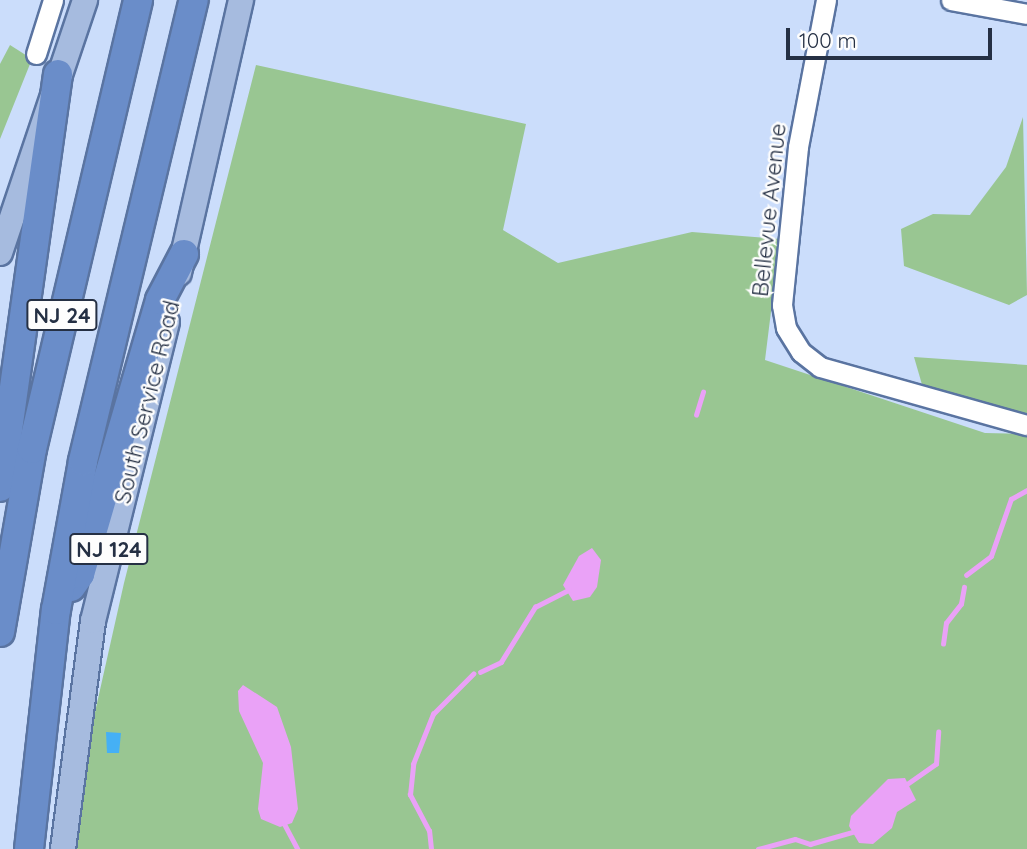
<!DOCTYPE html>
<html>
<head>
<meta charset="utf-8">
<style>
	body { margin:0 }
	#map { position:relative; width:1027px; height:849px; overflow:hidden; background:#cbddfb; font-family:Quicksand,sans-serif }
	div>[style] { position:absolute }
	.green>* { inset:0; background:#99c692 }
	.water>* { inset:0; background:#eaa2f7 }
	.stream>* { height:4.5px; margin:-2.25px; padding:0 2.25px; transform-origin:2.25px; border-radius:2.25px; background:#eaa2f7 }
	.building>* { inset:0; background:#45b0f5 }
	.roads { filter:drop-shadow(2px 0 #5a74a1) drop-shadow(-2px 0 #5a74a1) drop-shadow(0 2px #5a74a1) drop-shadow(0 -2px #5a74a1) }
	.minor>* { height:19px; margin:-9.5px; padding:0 9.5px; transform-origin:9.5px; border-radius:9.5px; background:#fff }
	.major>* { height:24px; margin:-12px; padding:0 12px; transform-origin:12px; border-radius:12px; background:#a6bbdf }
	.highway>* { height:28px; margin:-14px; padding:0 14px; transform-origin:14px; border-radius:14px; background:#6a8dc9 }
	span { translate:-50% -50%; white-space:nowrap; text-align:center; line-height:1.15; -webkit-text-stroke:5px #fdfdfd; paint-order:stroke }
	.shield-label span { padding:2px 5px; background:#fdfdfd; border:2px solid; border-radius:5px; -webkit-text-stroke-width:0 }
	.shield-label { font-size:21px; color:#253044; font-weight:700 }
	.street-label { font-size:23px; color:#253044 }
	.scale { position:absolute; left:786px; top:28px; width:206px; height:32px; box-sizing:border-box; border:4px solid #253044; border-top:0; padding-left:9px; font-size:21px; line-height:24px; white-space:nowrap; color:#253044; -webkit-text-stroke:5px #fdfdfd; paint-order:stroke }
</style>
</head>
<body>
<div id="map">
	<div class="green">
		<i style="clip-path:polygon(10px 45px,32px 59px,0 139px,0 64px)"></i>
		<i style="clip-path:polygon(256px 65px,526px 124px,503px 230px,558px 263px,692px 232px,780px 239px,765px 360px,985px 433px,1027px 434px,1027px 849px,75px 849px,91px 730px,124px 583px)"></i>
		<i style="clip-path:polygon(1023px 117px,1027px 295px,1009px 305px,904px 266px,901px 229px,933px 214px,970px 215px,1006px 167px)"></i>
		<i style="clip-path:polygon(914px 357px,1027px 365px,1027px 417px,923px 388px)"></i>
	</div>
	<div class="water">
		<i style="clip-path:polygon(592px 548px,601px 560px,597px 587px,590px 597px,573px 601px,563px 585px,579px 556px)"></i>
		<i style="clip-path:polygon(243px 685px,277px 707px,291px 747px,298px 809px,292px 823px,280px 827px,261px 819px,258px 809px,263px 763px,239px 711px,238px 691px)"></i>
		<i style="clip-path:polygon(905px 778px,916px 800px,897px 812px,892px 828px,873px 844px,859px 843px,849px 826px,851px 816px,888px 779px)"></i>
	</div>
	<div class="stream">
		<i style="left:696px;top:415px;width:24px;rotate:-73deg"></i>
		<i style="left:966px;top:575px;width:31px;rotate:-37deg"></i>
		<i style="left:991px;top:556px;width:60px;rotate:-70.7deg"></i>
		<i style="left:1011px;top:499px;width:18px;rotate:-29deg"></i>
		<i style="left:943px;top:644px;width:21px;rotate:-82deg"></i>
		<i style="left:946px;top:623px;width:24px;rotate:-52deg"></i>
		<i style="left:961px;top:604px;width:17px;rotate:-80deg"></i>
		<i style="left:480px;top:672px;width:23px;rotate:-25deg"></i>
		<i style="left:501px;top:662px;width:65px;rotate:-58.3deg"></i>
		<i style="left:535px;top:607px;width:38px;rotate:-27deg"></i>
		<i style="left:907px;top:784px;width:35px;rotate:-35deg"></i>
		<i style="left:936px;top:764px;width:32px;rotate:-86deg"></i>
		<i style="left:285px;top:825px;width:27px;rotate:62deg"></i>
		<i style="left:431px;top:849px;width:18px;rotate:-96deg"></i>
		<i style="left:429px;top:831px;width:41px;rotate:-117.8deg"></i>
		<i style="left:410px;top:795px;width:31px;rotate:-84deg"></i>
		<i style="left:413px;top:764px;width:54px;rotate:-68.2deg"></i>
		<i style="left:433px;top:714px;width:57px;rotate:-45deg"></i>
		<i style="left:758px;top:849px;width:38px;rotate:-15deg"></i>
		<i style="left:795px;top:839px;width:16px;rotate:18deg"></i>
		<i style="left:810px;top:844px;width:44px;rotate:-15.9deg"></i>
	</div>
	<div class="building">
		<i style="clip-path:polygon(106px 732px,121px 733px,119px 753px,107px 753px)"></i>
	</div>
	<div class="roads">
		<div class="minor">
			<i style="left:826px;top:0;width:150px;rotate:100.8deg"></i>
			<i style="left:798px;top:147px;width:159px;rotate:95.8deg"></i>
			<i style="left:782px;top:305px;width:23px;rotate:80deg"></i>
			<i style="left:786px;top:328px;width:28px;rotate:58deg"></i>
			<i style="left:801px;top:352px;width:24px;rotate:38deg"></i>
			<i style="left:820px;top:367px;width:215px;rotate:15.7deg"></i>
			<i style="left:951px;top:0;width:77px;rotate:10.4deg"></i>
			<i style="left:36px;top:54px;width:57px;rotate:-72.5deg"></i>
		</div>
		<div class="major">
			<i style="left:0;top:253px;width:267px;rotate:-71.4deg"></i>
			<i style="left:179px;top:273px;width:280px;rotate:-77.2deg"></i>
			<i style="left:63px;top:849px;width:230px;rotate:-82.5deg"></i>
			<i style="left:93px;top:621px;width:308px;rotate:-76.1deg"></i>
		</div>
		<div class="highway">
			<i style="left:0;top:487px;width:417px;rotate:-82deg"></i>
			<i style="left:71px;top:587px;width:16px;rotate:-55deg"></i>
			<i style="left:80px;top:574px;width:285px;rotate:-73.7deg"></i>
			<i style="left:160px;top:300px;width:52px;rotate:-62.4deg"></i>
			<i style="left:0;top:632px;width:186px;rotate:-80.1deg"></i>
			<i style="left:32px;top:449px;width:461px;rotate:-76.7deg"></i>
			<i style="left:29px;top:849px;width:241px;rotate:-83.6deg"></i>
			<i style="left:56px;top:610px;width:151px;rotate:-79.7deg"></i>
			<i style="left:83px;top:461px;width:474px;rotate:-76.5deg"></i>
		</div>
	</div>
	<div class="shield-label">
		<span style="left:62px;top:315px">NJ 24</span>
		<span style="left:109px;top:549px">NJ 124</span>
	</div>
	<div class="street-label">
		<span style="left:769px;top:210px;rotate:-84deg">Bellevue Avenue</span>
		<span style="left:147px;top:402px;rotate:-76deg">South Service Road</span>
	</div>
	<div class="scale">100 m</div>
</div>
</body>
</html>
